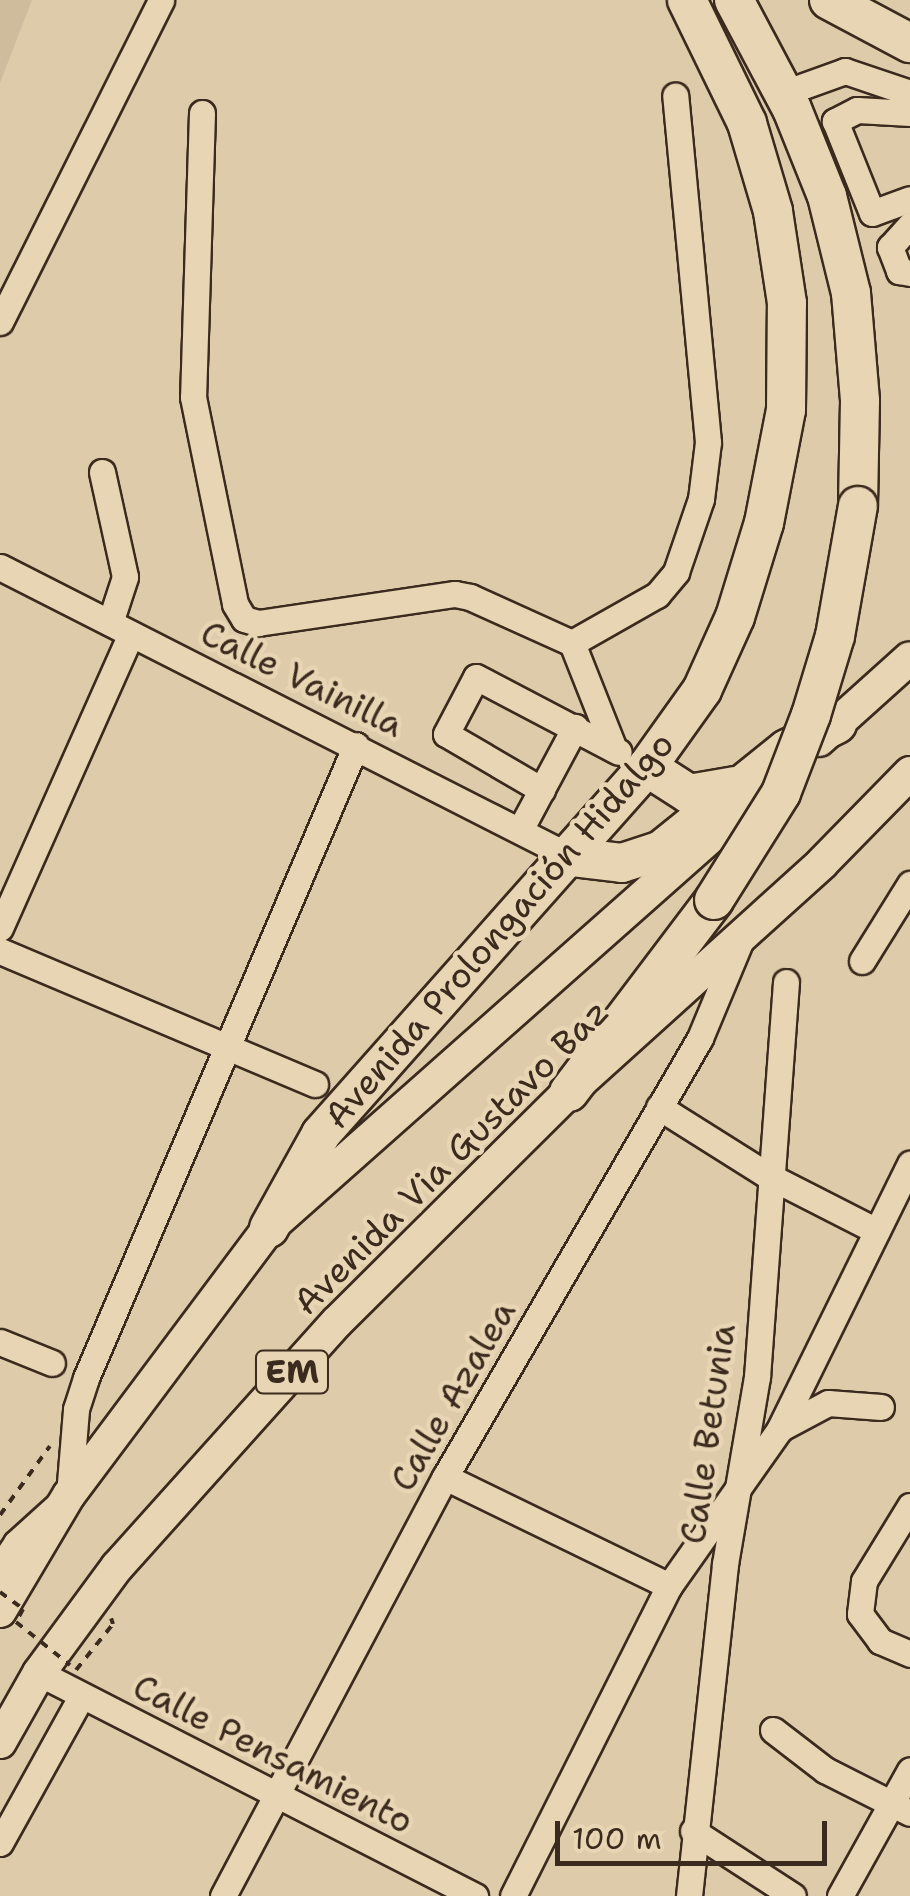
<!DOCTYPE html>
<html>
<head>
<meta charset="utf-8">
<style>
	body { margin:0 }
	#map { position:relative; width:910px; height:1896px; overflow:hidden; background:#decbaa; font-family:"Shantell Sans",sans-serif }
	div>[style] { position:absolute }
	.built>* { inset:0; background:#cfbc9d }
	.path>* { height:4px; margin-top:-2px; transform-origin:0; background:repeating-linear-gradient(90deg,#3b2a1e 0 8px,transparent 0 16px) }
	.roads { filter:drop-shadow(2px 0 #3b2a1e) drop-shadow(-2px 0 #3b2a1e) drop-shadow(0 2px #3b2a1e) drop-shadow(0 -2px #3b2a1e) }
	.minor>* { height:25px; margin:-12.5px; padding:0 12.5px; transform-origin:12.5px; border-radius:12.5px; background:#e8d5b3 }
	.major>* { height:32px; margin:-16px; padding:0 16px; transform-origin:16px; border-radius:16px; background:#e8d5b3 }
	.highway>* { height:38px; margin:-19px; padding:0 19px; transform-origin:19px; border-radius:19px; background:#e8d5b3 }
	.path-bridge>* { height:4px; margin-top:-2px; transform-origin:0; background:repeating-linear-gradient(90deg,#3b2a1e 0 8px,transparent 0 16px) }
	.bridges { filter:drop-shadow(2px 0 #3b2a1e) drop-shadow(-2px 0 #3b2a1e) drop-shadow(0 2px #3b2a1e) drop-shadow(0 -2px #3b2a1e) }
	.highway-bridge>* { height:38px; margin:-19px; padding:0 19px; transform-origin:19px; border-radius:19px; background:#e8d5b3 }
	span { translate:-50% -50%; white-space:nowrap; text-align:center; line-height:1.15; -webkit-text-stroke:9px #e8d5b3; paint-order:stroke }
	.shield-label span { padding:2px 8px; background:#e8d5b3; border:2px solid; border-radius:8px; -webkit-text-stroke-width:0 }
	.shield-label { font-size:32px; color:#3b2a1e; font-weight:700 }
	.street-label { font-size:35px; color:#3b2a1e }
	.scale { position:absolute; left:555px; top:1821px; width:272px; height:45px; box-sizing:border-box; border:5px solid #3b2a1e; border-top:0; padding-left:12px; font-size:30px; line-height:35px; white-space:nowrap; color:#3b2a1e; -webkit-text-stroke:8px #e8d5b3; paint-order:stroke }
</style>
</head>
<body>
<div id="map">
	<div class="built">
		<i style="clip-path:polygon(0 0,32px 0,0 83px)"></i>
	</div>
	<div class="path">
		<i style="left:0;top:1515px;width:85px;rotate:-54.1deg"></i>
		<i style="left:76px;top:1670px;width:59px;rotate:-51.2deg"></i>
		<i style="left:113px;top:1624px;width:6px;rotate:-108deg"></i>
	</div>
	<div class="roads">
		<div class="minor">
			<i style="left:784px;top:93px;width:65px;rotate:-19.8deg"></i>
			<i style="left:845px;top:71px;width:69px;rotate:18.7deg"></i>
			<i style="left:202px;top:113px;width:284px;rotate:91.8deg"></i>
			<i style="left:193px;top:397px;width:211px;rotate:78.5deg"></i>
			<i style="left:235px;top:604px;width:17px;rotate:59deg"></i>
			<i style="left:244px;top:619px;width:15px;rotate:16deg"></i>
			<i style="left:258px;top:623px;width:199px;rotate:-8.4deg"></i>
			<i style="left:455px;top:594px;width:15px;rotate:11deg"></i>
			<i style="left:470px;top:597px;width:112px;rotate:24.3deg"></i>
			<i style="left:572px;top:643px;width:114px;rotate:68.4deg"></i>
			<i style="left:910px;top:113px;width:53px;rotate:-176.8deg"></i>
			<i style="left:857px;top:110px;width:25px;rotate:153deg"></i>
			<i style="left:835px;top:121px;width:99px;rotate:68.1deg"></i>
			<i style="left:872px;top:213px;width:40px;rotate:-20.2deg"></i>
			<i style="left:910px;top:225px;width:30px;rotate:132deg"></i>
			<i style="left:890px;top:247px;width:26px;rotate:69deg"></i>
			<i style="left:899px;top:271px;width:11px;rotate:10deg"></i>
			<i style="left:0;top:322px;width:360px;rotate:-63.4deg"></i>
			<i style="left:102px;top:472px;width:107px;rotate:77.6deg"></i>
			<i style="left:125px;top:577px;width:48px;rotate:108.1deg"></i>
			<i style="left:0;top:567px;width:640px;rotate:26.93deg"></i>
			<i style="left:572px;top:643px;width:98px;rotate:-29.5deg"></i>
			<i style="left:657px;top:595px;width:30px;rotate:-50deg"></i>
			<i style="left:676px;top:572px;width:77px;rotate:-71.1deg"></i>
			<i style="left:701px;top:499px;width:57px;rotate:-83deg"></i>
			<i style="left:708px;top:442px;width:348px;rotate:-95.4deg"></i>
			<i style="left:542px;top:790px;width:111px;rotate:-149.7deg"></i>
			<i style="left:446px;top:734px;width:64px;rotate:-62.2deg"></i>
			<i style="left:476px;top:677px;width:161px;rotate:27.7deg"></i>
			<i style="left:520px;top:830px;width:117px;rotate:-61.9deg"></i>
			<i style="left:0;top:928px;width:322px;rotate:-66deg"></i>
			<i style="left:0;top:951px;width:342px;rotate:22.9deg"></i>
			<i style="left:862px;top:961px;width:91px;rotate:-58.1deg"></i>
			<i style="left:659px;top:1107px;width:128px;rotate:32.2deg"></i>
			<i style="left:767px;top:1175px;width:123px;rotate:27deg"></i>
			<i style="left:0;top:1342px;width:56px;rotate:22deg"></i>
			<i style="left:783px;top:1427px;width:51px;rotate:-28.1deg"></i>
			<i style="left:828px;top:1403px;width:53px;rotate:4.3deg"></i>
			<i style="left:445px;top:1477px;width:249px;rotate:25.9deg"></i>
			<i style="left:910px;top:1506px;width:88px;rotate:121.5deg"></i>
			<i style="left:864px;top:1581px;width:33px;rotate:97deg"></i>
			<i style="left:860px;top:1614px;width:34px;rotate:53deg"></i>
			<i style="left:880px;top:1641px;width:33px;rotate:23deg"></i>
			<i style="left:0;top:1567px;width:29px;rotate:-56deg"></i>
			<i style="left:16px;top:1543px;width:72px;rotate:-42.2deg"></i>
			<i style="left:69px;top:1495px;width:86px;rotate:-85.3deg"></i>
			<i style="left:76px;top:1409px;width:33px;rotate:-72deg"></i>
			<i style="left:86px;top:1378px;width:688px;rotate:-66.9deg"></i>
			<i style="left:39px;top:1673px;width:490px;rotate:27.1deg"></i>
			<i style="left:773px;top:1730px;width:66px;rotate:37.6deg"></i>
			<i style="left:825px;top:1770px;width:95px;rotate:26.8deg"></i>
			<i style="left:693px;top:1831px;width:119px;rotate:33deg"></i>
			<i style="left:0;top:1843px;width:167px;rotate:-61deg"></i>
			<i style="left:223px;top:1896px;width:474px;rotate:-62.1deg"></i>
			<i style="left:445px;top:1477px;width:508px;rotate:-59.85deg"></i>
			<i style="left:700px;top:1038px;width:109px;rotate:-67.4deg"></i>
			<i style="left:513px;top:1896px;width:347px;rotate:-63.3deg"></i>
			<i style="left:669px;top:1586px;width:191px;rotate:-54.8deg"></i>
			<i style="left:779px;top:1430px;width:297px;rotate:-63.8deg"></i>
			<i style="left:689px;top:1896px;width:334px;rotate:-83.8deg"></i>
			<i style="left:725px;top:1564px;width:190px;rotate:-80.3deg"></i>
			<i style="left:757px;top:1377px;width:396px;rotate:-85.8deg"></i>
			<i style="left:840px;top:1896px;width:144px;rotate:-60.9deg"></i>
		</div>
		<div class="major">
			<i style="left:819px;top:740px;width:122px;rotate:-42deg"></i>
			<i style="left:0;top:1611px;width:135px;rotate:-59.3deg"></i>
			<i style="left:69px;top:1495px;width:334px;rotate:-53.2deg"></i>
			<i style="left:269px;top:1228px;width:681px;rotate:-41.55deg"></i>
			<i style="left:0;top:1742px;width:79px;rotate:-60.5deg"></i>
			<i style="left:39px;top:1673px;width:132px;rotate:-53.7deg"></i>
			<i style="left:117px;top:1567px;width:329px;rotate:-48.1deg"></i>
			<i style="left:337px;top:1322px;width:327px;rotate:-44.8deg"></i>
			<i style="left:569px;top:1092px;width:341px;rotate:-42.1deg"></i>
			<i style="left:822px;top:863px;width:126px;rotate:-45.6deg"></i>
		</div>
		<div class="highway">
			<i style="left:734px;top:0;width:123px;rotate:62deg"></i>
			<i style="left:792px;top:109px;width:94px;rotate:68.1deg"></i>
			<i style="left:827px;top:196px;width:100px;rotate:76.1deg"></i>
			<i style="left:851px;top:293px;width:108px;rotate:85.2deg"></i>
			<i style="left:860px;top:401px;width:105px;rotate:91.1deg"></i>
			<i style="left:829px;top:0;width:92px;rotate:28deg"></i>
			<i style="left:647px;top:767px;width:50px;rotate:32.7deg"></i>
			<i style="left:689px;top:794px;width:47px;rotate:-9.9deg"></i>
			<i style="left:571px;top:857px;width:51px;rotate:6.7deg"></i>
			<i style="left:622px;top:863px;width:40px;rotate:-18deg"></i>
			<i style="left:660px;top:851px;width:163px;rotate:-38.8deg"></i>
			<i style="left:787px;top:749px;width:56px;rotate:-26.6deg"></i>
			<i style="left:569px;top:1092px;width:241px;rotate:-52.9deg"></i>
			<i style="left:269px;top:1228px;width:107px;rotate:-61deg"></i>
			<i style="left:321px;top:1134px;width:491px;rotate:-48.4deg"></i>
			<i style="left:647px;top:767px;width:95px;rotate:-54.5deg"></i>
			<i style="left:702px;top:690px;width:80px;rotate:-65.7deg"></i>
			<i style="left:735px;top:617px;width:98px;rotate:-72.9deg"></i>
			<i style="left:764px;top:523px;width:115px;rotate:-79deg"></i>
			<i style="left:786px;top:410px;width:107px;rotate:-89.5deg"></i>
			<i style="left:787px;top:303px;width:93px;rotate:-98.7deg"></i>
			<i style="left:773px;top:211px;width:92px;rotate:-106.5deg"></i>
			<i style="left:747px;top:123px;width:137px;rotate:-116deg"></i>
		</div>
	</div>
	<div class="path-bridge">
		<i style="left:0;top:1592px;width:29px;rotate:36deg"></i>
		<i style="left:23px;top:1609px;width:15px;rotate:118deg"></i>
		<i style="left:16px;top:1622px;width:69px;rotate:38.5deg"></i>
	</div>
	<div class="bridges">
		<div class="highway-bridge">
			<i style="left:714px;top:900px;width:126px;rotate:-57.9deg"></i>
			<i style="left:781px;top:793px;width:84px;rotate:-69deg"></i>
			<i style="left:811px;top:715px;width:83px;rotate:-73.1deg"></i>
			<i style="left:835px;top:636px;width:132px;rotate:-80deg"></i>
		</div>
	</div>
	<div class="shield-label">
		<span style="left:292px;top:1372px">EM</span>
	</div>
	<div class="street-label">
		<span style="left:302px;top:679px;rotate:26deg">Calle Vainilla</span>
		<span style="left:499px;top:930px;rotate:-49deg">Avenida Prolongación Hidalgo</span>
		<span style="left:451px;top:1157px;rotate:-45deg">Avenida Via Gustavo Baz</span>
		<span style="left:453px;top:1396px;rotate:-60deg">Calle Azalea</span>
		<span style="left:708px;top:1434px;rotate:-82deg">Calle Betunia</span>
		<span style="left:273px;top:1754px;rotate:27deg">Calle Pensamiento</span>
	</div>
	<div class="scale">100 m</div>
</div>
</body>
</html>
